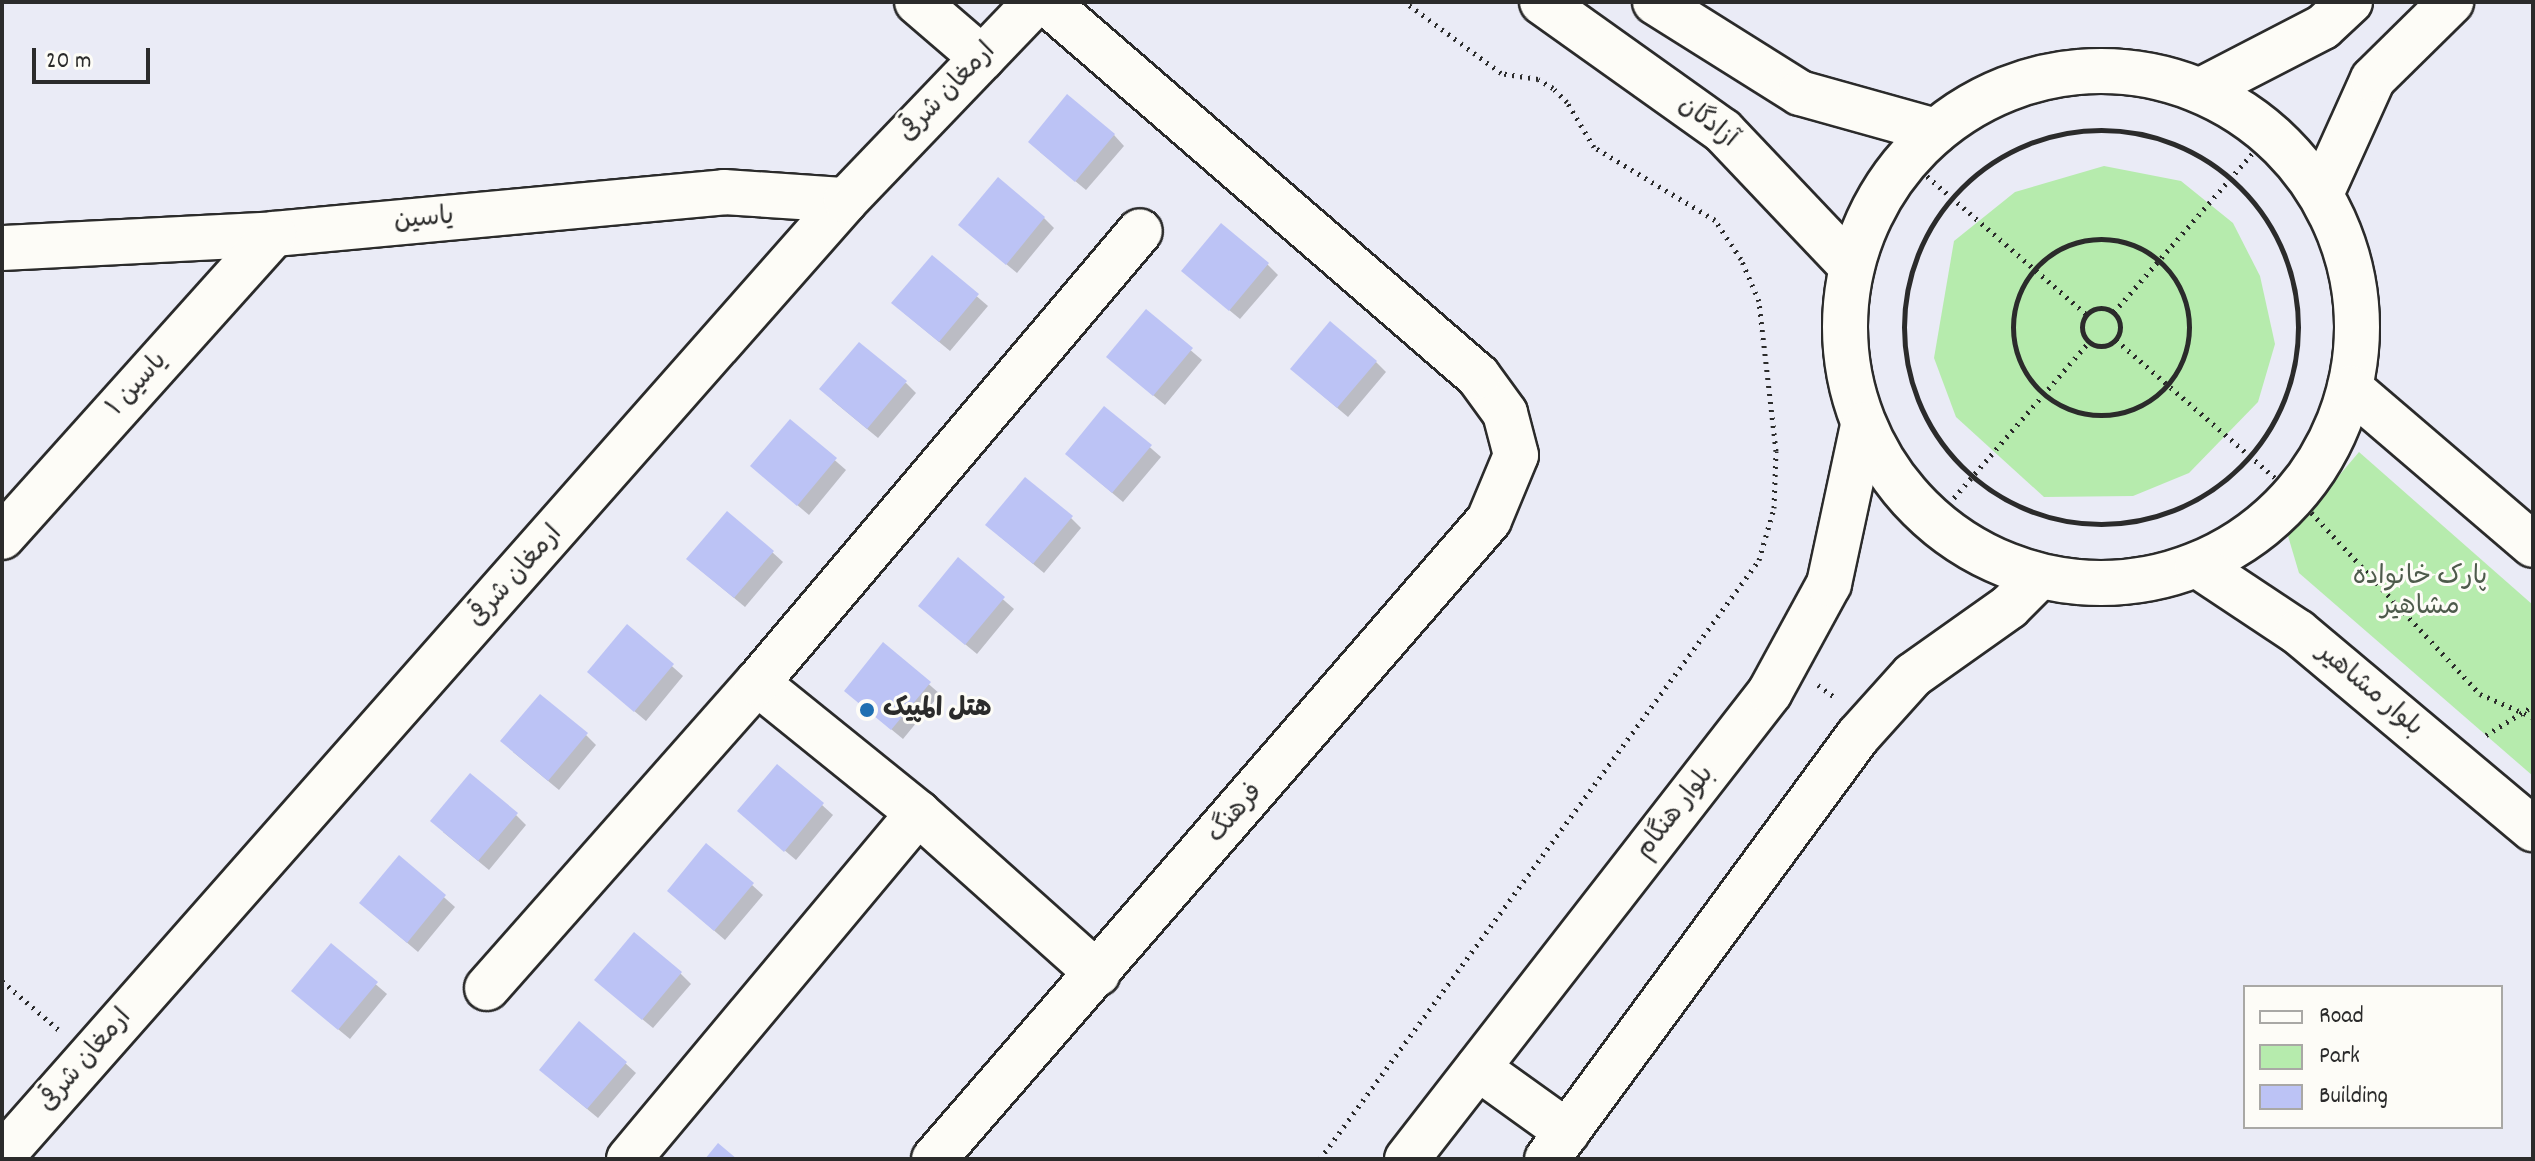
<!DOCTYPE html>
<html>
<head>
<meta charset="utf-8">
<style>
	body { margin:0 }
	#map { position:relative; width:2535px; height:1161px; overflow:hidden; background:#eaebf6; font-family:Dekko,"Playpen Sans Arabic",sans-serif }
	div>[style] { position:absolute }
	.green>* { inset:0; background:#b6ebad }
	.shadow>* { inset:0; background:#0003 }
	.building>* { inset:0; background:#bcc3f5 }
	.path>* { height:5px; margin-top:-2.5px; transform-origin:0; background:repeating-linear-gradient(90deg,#2b2b2b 0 2px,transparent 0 8px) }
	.path>.ring { margin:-2.5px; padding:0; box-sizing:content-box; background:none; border:5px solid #2b2b2b; border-radius:50% }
	.roads { filter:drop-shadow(2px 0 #2b2b2b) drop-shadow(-2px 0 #2b2b2b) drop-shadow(0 2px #2b2b2b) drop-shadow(0 -2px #2b2b2b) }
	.minor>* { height:44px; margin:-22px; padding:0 22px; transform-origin:22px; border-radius:22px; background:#fdfcf7 }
	.major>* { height:44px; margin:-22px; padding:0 22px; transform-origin:22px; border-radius:22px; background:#fdfcf7 }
	.major>.ring { margin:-22px; padding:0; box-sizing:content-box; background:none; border:44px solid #fdfcf7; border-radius:50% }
	.dots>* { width:22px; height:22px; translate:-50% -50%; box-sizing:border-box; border:4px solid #fdfcf7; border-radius:50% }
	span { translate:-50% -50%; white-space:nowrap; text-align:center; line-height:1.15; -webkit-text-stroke:6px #fdfcf7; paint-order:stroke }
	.street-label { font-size:26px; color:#2b2b2b }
	.park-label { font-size:26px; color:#4e5b4c }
	.poi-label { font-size:26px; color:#2b2b2b; font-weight:700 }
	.left { translate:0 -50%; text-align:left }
	.frame { position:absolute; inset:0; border:4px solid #2b2b2b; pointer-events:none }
	.legend { position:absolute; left:2243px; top:985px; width:260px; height:144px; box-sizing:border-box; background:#fdfcf7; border:2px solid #a9a8a5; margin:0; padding:10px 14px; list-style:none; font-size:24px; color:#2b2b2b }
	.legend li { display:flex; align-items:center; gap:16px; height:40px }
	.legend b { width:40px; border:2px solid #a9a8a5 }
	.scale { position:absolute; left:32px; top:48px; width:118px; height:36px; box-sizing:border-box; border:4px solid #2b2b2b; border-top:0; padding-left:10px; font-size:24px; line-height:28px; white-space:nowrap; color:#2b2b2b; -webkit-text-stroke:6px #fdfcf7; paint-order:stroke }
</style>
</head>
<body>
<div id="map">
	<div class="green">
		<i style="clip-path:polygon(2104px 166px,2181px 181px,2233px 223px,2260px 276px,2275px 344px,2258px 402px,2189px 473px,2133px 496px,2044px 497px,1956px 417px,1934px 358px,1954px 241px,2015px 192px)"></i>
		<i style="clip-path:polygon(2359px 452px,2533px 605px,2533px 776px,2299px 573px,2288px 536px)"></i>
	</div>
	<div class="shadow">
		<i style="clip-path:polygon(1114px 135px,1124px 146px,1086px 190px,1040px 152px)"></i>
		<i style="clip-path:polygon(1044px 218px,1054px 228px,1017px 273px,971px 235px)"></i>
		<i style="clip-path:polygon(932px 258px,988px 306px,950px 351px,904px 313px)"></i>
		<i style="clip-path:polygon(1267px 264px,1278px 275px,1240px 319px,1194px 281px)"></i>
		<i style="clip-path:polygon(1146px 312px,1202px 360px,1165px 405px,1119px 367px)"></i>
		<i style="clip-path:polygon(1376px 362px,1386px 372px,1348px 417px,1303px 379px)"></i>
		<i style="clip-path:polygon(906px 383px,916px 393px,878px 438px,832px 400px)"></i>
		<i style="clip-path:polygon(1105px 408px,1161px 457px,1123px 502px,1078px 464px)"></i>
		<i style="clip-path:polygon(790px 421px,846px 470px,809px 515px,763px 476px)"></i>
		<i style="clip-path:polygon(1071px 518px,1081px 528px,1044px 573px,998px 535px)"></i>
		<i style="clip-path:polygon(772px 552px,783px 562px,745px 607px,699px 569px)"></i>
		<i style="clip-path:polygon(958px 560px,1014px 609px,977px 654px,931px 616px)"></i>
		<i style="clip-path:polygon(628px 627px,683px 676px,646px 721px,600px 682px)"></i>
		<i style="clip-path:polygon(884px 645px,940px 694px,903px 739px,857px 701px)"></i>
		<i style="clip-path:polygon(586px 735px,596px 745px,559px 790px,513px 752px)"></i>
		<i style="clip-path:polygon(822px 805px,833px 815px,796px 860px,750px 821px)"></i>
		<i style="clip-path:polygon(516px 815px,526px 825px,489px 870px,443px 832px)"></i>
		<i style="clip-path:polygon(400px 858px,455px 907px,418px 952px,372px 913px)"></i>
		<i style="clip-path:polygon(752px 885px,763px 895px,725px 940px,680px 901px)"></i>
		<i style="clip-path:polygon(331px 946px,387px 994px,350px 1039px,304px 1001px)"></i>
		<i style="clip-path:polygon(680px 973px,691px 984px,653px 1028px,607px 990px)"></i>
		<i style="clip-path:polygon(625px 1063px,636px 1073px,598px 1118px,552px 1080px)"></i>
	</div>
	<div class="building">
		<i style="clip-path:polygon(1067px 94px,1115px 134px,1075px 182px,1028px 142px)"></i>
		<i style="clip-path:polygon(998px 177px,1045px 217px,1006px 265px,958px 225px)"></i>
		<i style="clip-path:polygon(1221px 223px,1269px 263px,1229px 311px,1181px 271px)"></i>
		<i style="clip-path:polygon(932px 255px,979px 294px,939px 342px,891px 303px)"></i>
		<i style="clip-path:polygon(1146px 309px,1193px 348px,1153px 396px,1106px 357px)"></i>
		<i style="clip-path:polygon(1330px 321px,1377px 361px,1337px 408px,1290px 369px)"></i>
		<i style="clip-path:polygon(859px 342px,907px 381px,867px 429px,819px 389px)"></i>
		<i style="clip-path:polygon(1104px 406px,1152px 445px,1112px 493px,1065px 454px)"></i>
		<i style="clip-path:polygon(790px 419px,837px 458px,797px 506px,750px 466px)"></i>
		<i style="clip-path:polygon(1025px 477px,1073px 516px,1033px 564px,985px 525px)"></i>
		<i style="clip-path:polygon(727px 511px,774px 551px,734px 598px,686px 559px)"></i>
		<i style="clip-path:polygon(958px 557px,1005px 597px,965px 645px,918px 606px)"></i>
		<i style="clip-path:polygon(627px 624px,674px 664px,634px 712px,587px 672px)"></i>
		<i style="clip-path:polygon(883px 642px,931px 682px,891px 730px,844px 691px)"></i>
		<i style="clip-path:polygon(540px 694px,588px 733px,548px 781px,500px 741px)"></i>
		<i style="clip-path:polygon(777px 764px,824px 803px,784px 852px,737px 811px)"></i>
		<i style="clip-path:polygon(470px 773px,518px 813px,478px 861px,430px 821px)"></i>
		<i style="clip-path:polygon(706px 843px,754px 883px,714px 931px,667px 891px)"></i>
		<i style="clip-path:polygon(399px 855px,446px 895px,407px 943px,359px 903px)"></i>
		<i style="clip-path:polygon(634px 932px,682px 972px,642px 1020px,594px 980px)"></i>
		<i style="clip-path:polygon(331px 943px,378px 982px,338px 1030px,291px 991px)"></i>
		<i style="clip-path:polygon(579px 1021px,627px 1062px,587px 1109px,539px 1070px)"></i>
		<i style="clip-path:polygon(718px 1143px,737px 1159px,705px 1159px)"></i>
	</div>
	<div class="path">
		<i class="ring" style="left:1904px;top:130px;width:389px;height:389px"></i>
		<i style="left:1921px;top:171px;width:220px;rotate:40.9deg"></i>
		<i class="ring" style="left:2013px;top:239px;width:171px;height:171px"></i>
		<i class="ring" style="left:2082px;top:308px;width:33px;height:33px"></i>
		<i style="left:2114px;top:312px;width:237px;rotate:-48.9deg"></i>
		<i style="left:2116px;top:340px;width:237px;rotate:40.9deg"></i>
		<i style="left:2295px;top:495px;width:272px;rotate:47.1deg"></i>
		<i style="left:2480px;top:694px;width:58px;rotate:23.5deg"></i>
		<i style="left:1933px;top:522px;width:238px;rotate:-49.1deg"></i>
		<i style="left:1818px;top:685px;width:22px;rotate:36deg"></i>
		<i style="left:2486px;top:735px;width:55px;rotate:-31.7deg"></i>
		<i style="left:2px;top:981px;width:75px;rotate:40.7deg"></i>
		<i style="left:1320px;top:1159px;width:743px;rotate:-53.76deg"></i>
		<i style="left:1759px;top:560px;width:54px;rotate:-73.9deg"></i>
		<i style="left:1774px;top:508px;width:57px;rotate:-88deg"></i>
		<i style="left:1776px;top:451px;width:151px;rotate:-96.5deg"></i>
		<i style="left:1759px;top:301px;width:46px;rotate:-113.2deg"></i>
		<i style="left:1741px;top:259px;width:47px;rotate:-123.7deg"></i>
		<i style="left:1715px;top:220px;width:141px;rotate:-148.9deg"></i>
		<i style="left:1594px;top:147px;width:52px;rotate:-121deg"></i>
		<i style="left:1567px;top:102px;width:20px;rotate:-135deg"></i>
		<i style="left:1553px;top:88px;width:17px;rotate:-149deg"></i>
		<i style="left:1538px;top:79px;width:37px;rotate:-171deg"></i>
		<i style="left:1501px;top:73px;width:119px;rotate:-143.5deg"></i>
	</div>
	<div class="roads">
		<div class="minor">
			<i style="left:917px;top:2px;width:86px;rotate:40.7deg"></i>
			<i style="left:2px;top:248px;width:272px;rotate:-2.9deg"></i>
			<i style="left:274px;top:234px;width:452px;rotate:-5.3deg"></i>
			<i style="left:724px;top:192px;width:122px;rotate:3.8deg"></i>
			<i style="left:2px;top:537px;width:407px;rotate:-48.1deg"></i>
			<i style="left:757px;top:683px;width:207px;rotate:38.9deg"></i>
			<i style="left:918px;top:813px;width:241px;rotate:41.8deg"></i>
			<i style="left:487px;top:988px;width:407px;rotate:-48.5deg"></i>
			<i style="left:757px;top:683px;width:592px;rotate:-49.72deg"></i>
			<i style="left:2px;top:1156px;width:1275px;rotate:-48.56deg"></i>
			<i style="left:846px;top:200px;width:274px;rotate:-46.2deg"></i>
			<i style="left:629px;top:1159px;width:451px;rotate:-50.1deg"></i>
			<i style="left:934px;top:1159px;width:846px;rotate:-49.02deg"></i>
			<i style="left:1489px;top:520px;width:70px;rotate:-67.4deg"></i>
			<i style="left:1516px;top:455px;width:43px;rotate:-104.7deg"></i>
			<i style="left:1505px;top:413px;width:46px;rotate:-126.1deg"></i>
			<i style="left:1478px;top:376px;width:571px;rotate:-139.12deg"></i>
		</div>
		<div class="major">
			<i style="left:1542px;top:2px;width:222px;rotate:35.5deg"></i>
			<i style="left:1723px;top:131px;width:187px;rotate:46.5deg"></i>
			<i style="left:1655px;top:2px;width:171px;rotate:32.1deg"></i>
			<i style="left:1800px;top:93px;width:141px;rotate:15.6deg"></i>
			<i class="ring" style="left:1845px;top:71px;width:468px;height:468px"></i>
			<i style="left:2201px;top:90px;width:137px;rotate:-27.3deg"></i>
			<i style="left:2323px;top:27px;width:37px;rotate:-43deg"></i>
			<i style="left:2321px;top:194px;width:126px;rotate:-65.7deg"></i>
			<i style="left:2373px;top:79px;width:110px;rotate:-44.6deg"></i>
			<i style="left:2350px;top:388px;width:241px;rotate:40.6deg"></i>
			<i style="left:2197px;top:565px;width:121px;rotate:33.6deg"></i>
			<i style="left:2298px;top:632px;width:307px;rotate:40deg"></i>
			<i style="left:1478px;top:1068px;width:110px;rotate:35.7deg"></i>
			<i style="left:1407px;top:1159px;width:591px;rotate:-52.14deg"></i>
			<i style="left:1770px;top:692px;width:123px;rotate:-61.4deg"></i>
			<i style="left:1829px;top:584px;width:163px;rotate:-77.9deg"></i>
			<i style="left:1547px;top:1159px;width:525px;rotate:-53.68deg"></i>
			<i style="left:1858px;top:736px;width:82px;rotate:-48deg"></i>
			<i style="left:1913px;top:675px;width:118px;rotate:-35.3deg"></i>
			<i style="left:2009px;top:607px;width:42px;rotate:-45deg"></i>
		</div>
	</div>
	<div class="dots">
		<i style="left:867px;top:710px;background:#1f6fb2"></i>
	</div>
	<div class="street-label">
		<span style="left:948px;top:93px;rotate:-46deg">ارمغان شرقی</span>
		<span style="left:1707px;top:123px;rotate:38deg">آزادگان</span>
		<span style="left:424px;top:220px;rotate:-5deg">یاسین</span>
		<span style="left:138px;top:385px;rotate:-48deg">یاسین ۱</span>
		<span style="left:516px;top:577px;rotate:-48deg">ارمغان شرقی</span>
		<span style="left:2369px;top:691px;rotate:40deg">بلوار مشاهیر</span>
		<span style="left:1676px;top:813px;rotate:-52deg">بلوار هنگام</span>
		<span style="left:1236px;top:814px;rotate:-49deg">فرهنگ</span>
		<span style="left:86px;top:1061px;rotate:-49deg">ارمغان شرقی</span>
	</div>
	<div class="park-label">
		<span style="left:2420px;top:593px">پارک خانواده<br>مشاهیر</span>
	</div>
	<div class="poi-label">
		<span class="left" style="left:883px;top:710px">هتل المپیک</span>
	</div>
	<div class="frame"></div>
	<ul class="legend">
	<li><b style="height:10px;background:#fdfcf7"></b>Road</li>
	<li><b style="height:22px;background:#b6ebad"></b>Park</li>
	<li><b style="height:22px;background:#bcc3f5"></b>Building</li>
	</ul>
	<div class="scale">20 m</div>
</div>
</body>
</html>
